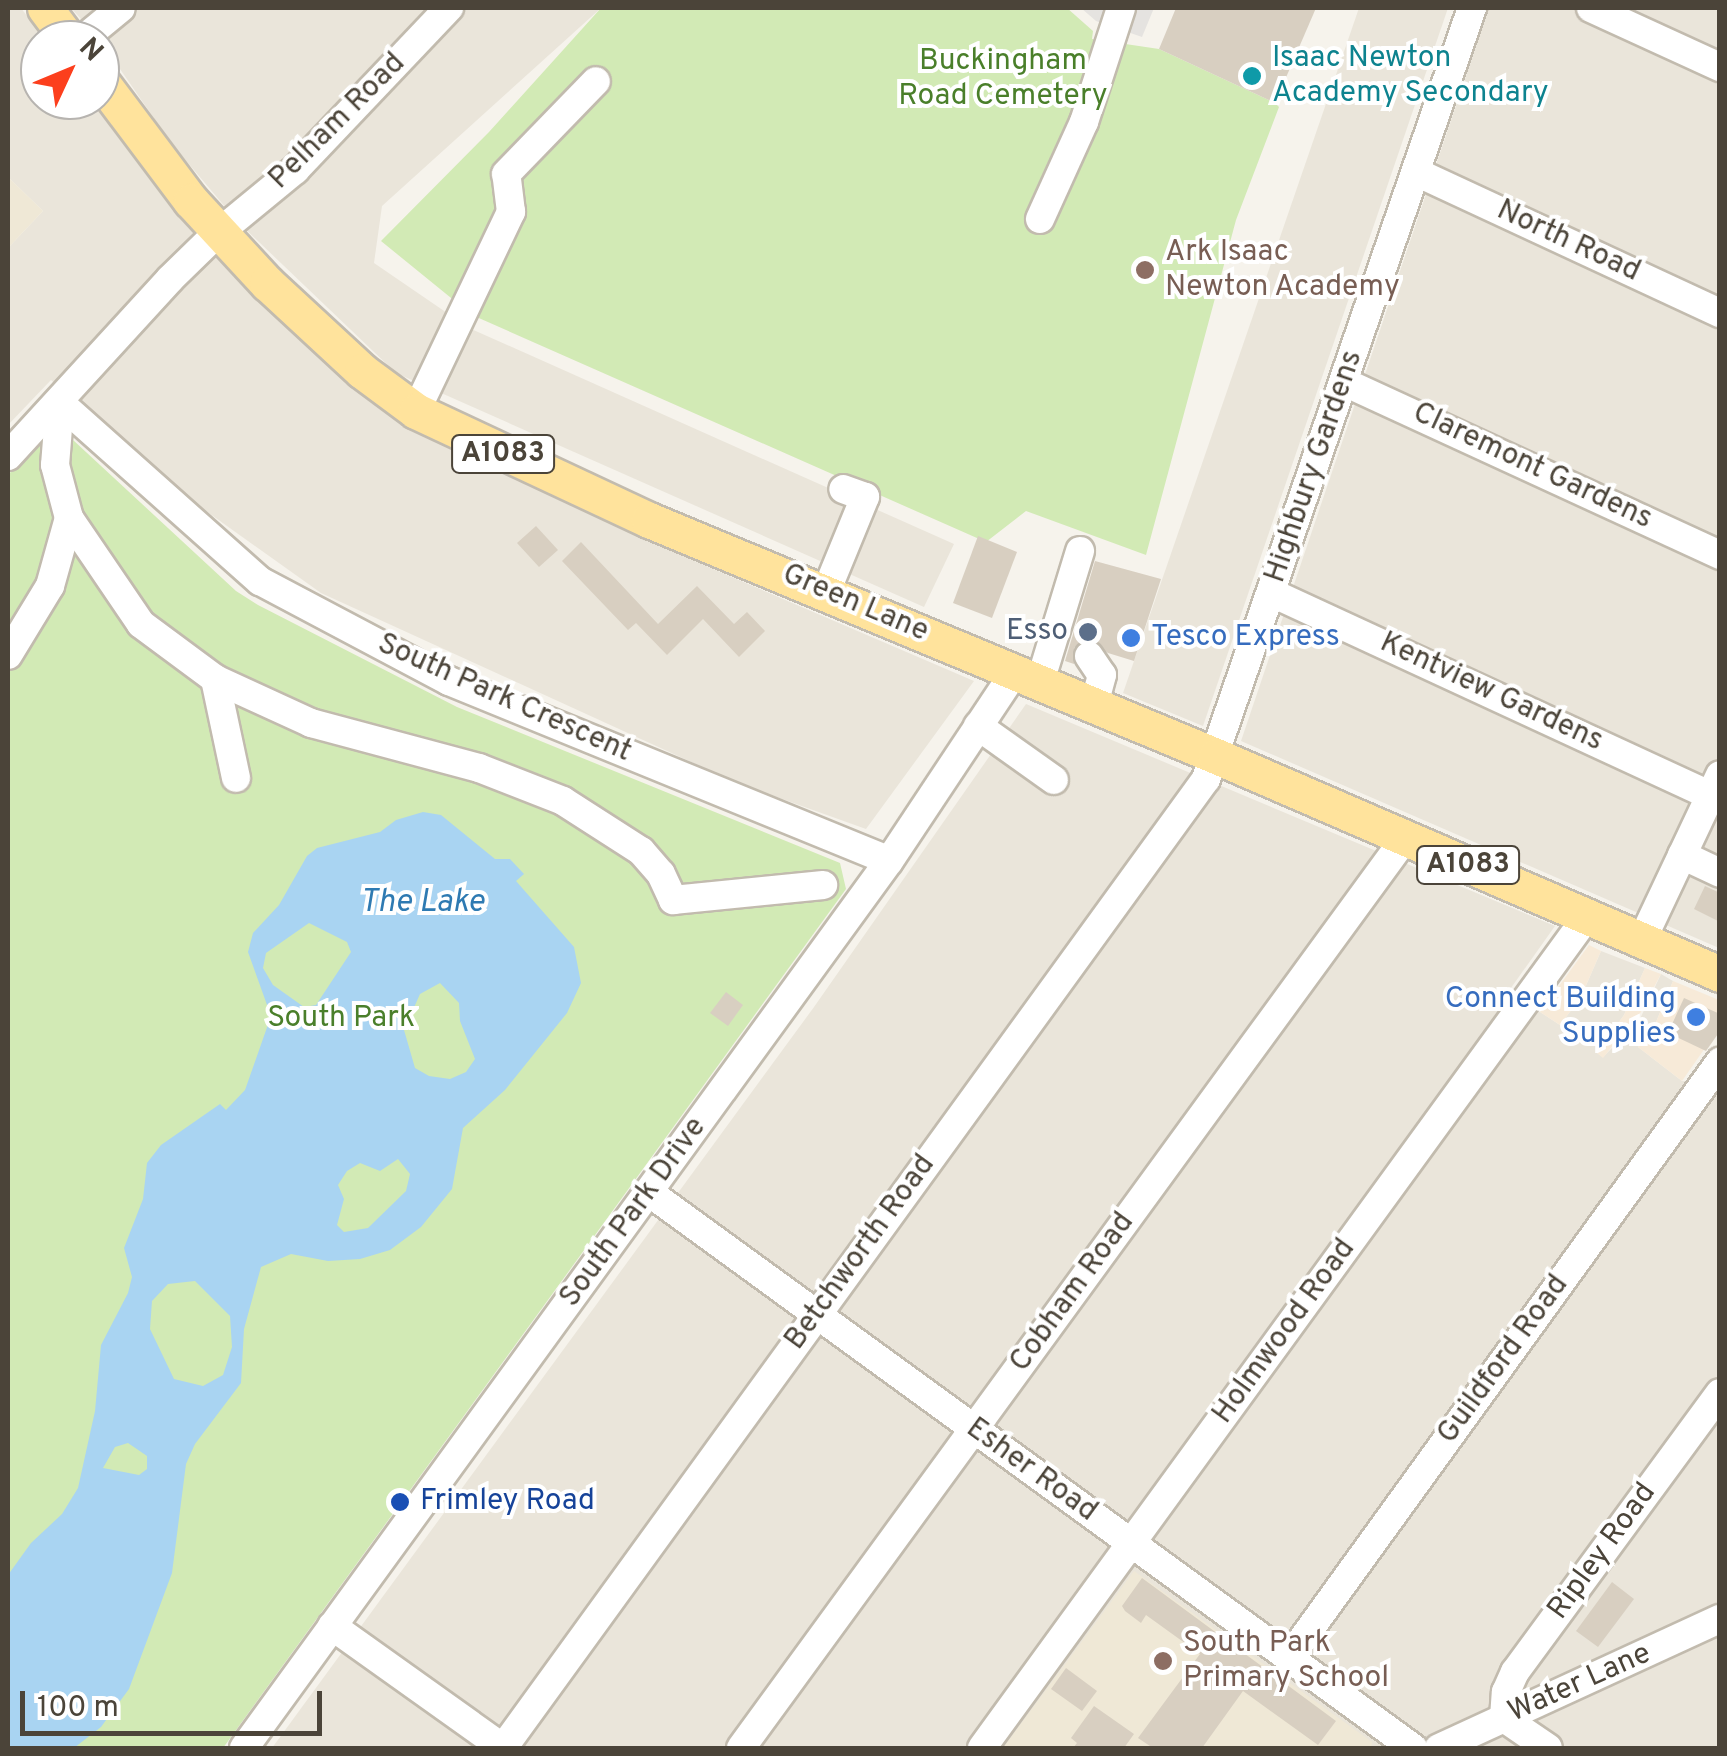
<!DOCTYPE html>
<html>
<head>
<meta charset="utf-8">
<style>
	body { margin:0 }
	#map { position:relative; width:1727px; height:1756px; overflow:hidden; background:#f6f3ec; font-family:Overpass,sans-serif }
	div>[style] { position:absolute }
	.residential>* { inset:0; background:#eae5da }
	.commercial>* { inset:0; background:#f7ead8 }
	.education>* { inset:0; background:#efe8d6 }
	.green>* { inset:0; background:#d2eab5 }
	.parking>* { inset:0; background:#e5e3e0 }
	.water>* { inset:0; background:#a9d4f2 }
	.building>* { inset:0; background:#d8cfc1 }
	.roads { filter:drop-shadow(2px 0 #c2bbae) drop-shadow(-2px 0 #c2bbae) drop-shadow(0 2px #c2bbae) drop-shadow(0 -2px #c2bbae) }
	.minor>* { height:28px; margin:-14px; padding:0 14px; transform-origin:14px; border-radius:14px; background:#fff }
	.major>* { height:35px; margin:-17.5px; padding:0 17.5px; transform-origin:17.5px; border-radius:17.5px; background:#ffe39c }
	.dots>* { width:28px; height:28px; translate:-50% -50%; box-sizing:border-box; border:5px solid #fff; border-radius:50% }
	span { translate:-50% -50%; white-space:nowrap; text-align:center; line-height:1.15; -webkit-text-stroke:8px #fff; paint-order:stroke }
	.shield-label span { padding:2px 8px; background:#fff; border:2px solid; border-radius:8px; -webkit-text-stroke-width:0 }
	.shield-label { font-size:28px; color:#4b4439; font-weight:700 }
	.culture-label { font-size:30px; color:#0d838f }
	.left { translate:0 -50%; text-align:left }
	.park-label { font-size:30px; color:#4a7f2a }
	.street-label { font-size:30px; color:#4b4439 }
	.education-label { font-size:30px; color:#785e54 }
	.service-label { font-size:30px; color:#4e5e75 }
	.right { translate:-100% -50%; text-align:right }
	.shop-label { font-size:30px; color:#366cbe }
	.transit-label { font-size:30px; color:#164399 }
	.water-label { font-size:32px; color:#2e7ab2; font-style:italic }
	.frame { position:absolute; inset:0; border:10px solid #4b4439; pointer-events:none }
	.north { position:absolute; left:20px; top:20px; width:100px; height:100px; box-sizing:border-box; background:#fff; border:2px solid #b7b4b0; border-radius:50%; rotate:46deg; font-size:28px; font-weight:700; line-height:40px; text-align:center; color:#4b4439 }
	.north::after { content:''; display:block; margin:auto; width:35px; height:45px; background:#fc3f1d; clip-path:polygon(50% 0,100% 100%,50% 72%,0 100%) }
	.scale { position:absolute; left:20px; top:1691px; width:302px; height:45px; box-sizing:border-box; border:5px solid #4b4439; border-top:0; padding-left:12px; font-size:30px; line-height:35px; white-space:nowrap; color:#4b4439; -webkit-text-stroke:8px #fff; paint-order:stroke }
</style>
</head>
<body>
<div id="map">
	<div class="residential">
		<i style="clip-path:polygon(8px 8px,21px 8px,45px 40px,40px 40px,40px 100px,91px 100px,185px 223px,371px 403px,690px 559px,974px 681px,866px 829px,735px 782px,321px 593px,178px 491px,51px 380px,8px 425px,8px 248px,43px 211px,8px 177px)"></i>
		<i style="clip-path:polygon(71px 8px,601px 8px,382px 206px,374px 263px,469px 328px,954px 544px,924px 607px,396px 373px,238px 222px,171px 143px,100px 40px)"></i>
		<i style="clip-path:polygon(1359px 8px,1448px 8px,1203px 726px,1123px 693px)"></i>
		<i style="clip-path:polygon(1489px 8px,1719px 8px,1719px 948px,1241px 741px)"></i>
		<i style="clip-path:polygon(1026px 704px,1555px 926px,1501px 1002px,1540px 1012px,1560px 1025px,1581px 997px,1601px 951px,1645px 968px,1624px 1015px,1597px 1053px,1603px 1057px,1639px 1021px,1661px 974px,1673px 981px,1654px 1027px,1638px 1047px,1682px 1081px,1719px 1082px,1719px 1748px,272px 1748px,814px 1007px)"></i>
	</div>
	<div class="commercial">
		<i style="clip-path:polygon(1589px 945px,1601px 951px,1581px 997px,1560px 1025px,1540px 1012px)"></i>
		<i style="clip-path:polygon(1645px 968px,1661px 974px,1627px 1038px,1621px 1035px,1603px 1058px,1597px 1053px,1624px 1015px)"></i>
		<i style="clip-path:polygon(1673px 981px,1719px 1000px,1719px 1028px,1682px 1081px,1638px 1047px,1654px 1027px)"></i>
	</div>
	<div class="education">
		<i style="clip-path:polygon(8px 177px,43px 211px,8px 248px)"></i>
		<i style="clip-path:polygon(1134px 1571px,1372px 1742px,1371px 1748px,1003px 1748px)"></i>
	</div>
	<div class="green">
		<i style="clip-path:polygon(601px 8px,1067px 8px,1093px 31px,1092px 39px,1159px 49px,1275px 103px,1279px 107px,1236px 220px,1146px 555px,1026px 511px,986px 542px,472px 315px,381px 241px,489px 132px)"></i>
		<i style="clip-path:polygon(73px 440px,236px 591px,258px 605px,457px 707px,840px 863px,846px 889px,223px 1748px,8px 1748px,8px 475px,37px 443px)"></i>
	</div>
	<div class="parking">
		<i style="clip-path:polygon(1081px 8px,1154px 8px,1142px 37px,1096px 21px)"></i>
	</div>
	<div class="water">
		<i style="clip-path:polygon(evenodd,423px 812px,441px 815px,495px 859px,510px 859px,524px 874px,516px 881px,574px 947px,581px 983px,567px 1013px,505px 1090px,463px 1128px,452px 1189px,421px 1227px,390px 1250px,360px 1259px,328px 1261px,291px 1254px,261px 1267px,244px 1329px,241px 1383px,195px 1444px,186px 1464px,172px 1573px,129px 1689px,101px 1727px,74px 1748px,8px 1748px,8px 1575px,31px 1543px,62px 1514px,78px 1488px,95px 1411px,101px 1345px,128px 1293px,132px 1277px,124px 1248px,143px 1199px,147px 1163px,161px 1145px,220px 1104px,226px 1110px,245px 1090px,271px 1016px,248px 952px,253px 933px,279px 905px,307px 856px,317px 848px,380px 832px,396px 820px,423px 812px,309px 923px,347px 942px,351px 952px,316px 1005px,304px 1007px,273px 985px,263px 968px,266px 953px,309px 923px,423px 812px,440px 983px,459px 1003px,460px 1021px,475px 1059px,466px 1072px,450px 1079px,429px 1076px,415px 1068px,404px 1030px,420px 994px,440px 983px,423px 812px,398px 1159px,410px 1174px,406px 1191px,368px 1228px,344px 1232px,337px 1225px,344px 1199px,338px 1185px,347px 1171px,360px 1163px,380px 1171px,398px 1159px,423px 812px,195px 1281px,230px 1316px,232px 1347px,223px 1375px,203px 1386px,174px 1379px,150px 1329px,152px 1301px,168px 1284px,195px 1281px,423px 812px,128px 1443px,147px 1456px,147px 1469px,139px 1475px,103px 1468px,115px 1447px,128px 1443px)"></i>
	</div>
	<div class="building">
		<i style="clip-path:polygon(1176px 8px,1316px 8px,1275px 103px,1159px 49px)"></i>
		<i style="clip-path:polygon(536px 526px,558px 550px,539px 567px,517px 543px)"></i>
		<i style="clip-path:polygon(978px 536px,1017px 552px,992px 618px,953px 603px)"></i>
		<i style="clip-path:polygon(581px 542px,658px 624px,697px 586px,734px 624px,747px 612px,765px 631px,739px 657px,703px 619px,667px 655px,636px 623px,628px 630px,562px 561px)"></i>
		<i style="clip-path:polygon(1095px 561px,1161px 579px,1134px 661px,1108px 653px,1089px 639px,1074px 648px,1074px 664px,1065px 661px)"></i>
		<i style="clip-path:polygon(1705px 886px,1720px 893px,1720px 922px,1694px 909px)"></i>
		<i style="clip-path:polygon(726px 992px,743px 1005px,728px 1026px,710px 1013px)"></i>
		<i style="clip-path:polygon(1684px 998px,1720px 1014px,1720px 1031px,1706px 1051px,1668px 1033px)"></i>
		<i style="clip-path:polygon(1142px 1578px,1336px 1721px,1318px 1745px,1243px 1691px,1202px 1748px,1153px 1748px,1138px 1738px,1200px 1654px,1146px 1615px,1141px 1623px,1125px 1611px,1122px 1606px)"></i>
		<i style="clip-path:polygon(1612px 1582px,1634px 1599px,1598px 1647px,1576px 1631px)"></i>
		<i style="clip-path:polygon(1066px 1668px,1097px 1691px,1082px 1711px,1051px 1689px)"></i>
		<i style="clip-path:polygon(1094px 1706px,1134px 1734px,1124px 1748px,1073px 1748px,1077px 1743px,1071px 1738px)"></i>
	</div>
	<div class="roads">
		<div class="minor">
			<i style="left:1591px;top:8px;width:142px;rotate:24.6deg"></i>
			<i style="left:82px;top:40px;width:50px;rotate:-39.4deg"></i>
			<i style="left:1416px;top:172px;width:335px;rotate:24.9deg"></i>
			<i style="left:1040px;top:219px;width:107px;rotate:-65.6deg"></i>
			<i style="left:1084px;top:122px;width:120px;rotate:-72deg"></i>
			<i style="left:1344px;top:382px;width:414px;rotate:24.7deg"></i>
			<i style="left:60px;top:403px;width:62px;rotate:94.6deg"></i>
			<i style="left:55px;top:465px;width:55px;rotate:75.2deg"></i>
			<i style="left:69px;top:518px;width:128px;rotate:55.8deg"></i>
			<i style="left:141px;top:624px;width:92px;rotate:36.6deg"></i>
			<i style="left:215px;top:679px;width:106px;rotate:24.6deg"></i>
			<i style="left:311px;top:723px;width:174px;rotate:15deg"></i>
			<i style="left:479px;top:768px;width:90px;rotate:21.4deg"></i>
			<i style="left:563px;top:801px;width:93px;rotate:32.7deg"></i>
			<i style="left:641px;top:851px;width:30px;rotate:49deg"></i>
			<i style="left:661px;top:874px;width:29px;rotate:65deg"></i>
			<i style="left:673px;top:900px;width:151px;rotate:-5.7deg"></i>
			<i style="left:60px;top:403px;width:268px;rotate:41.7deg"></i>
			<i style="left:260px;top:581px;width:214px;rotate:27.9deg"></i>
			<i style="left:449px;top:681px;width:475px;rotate:22.2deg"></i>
			<i style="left:416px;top:411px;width:221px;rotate:-64.5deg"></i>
			<i style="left:511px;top:212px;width:38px;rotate:-97deg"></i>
			<i style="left:506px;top:174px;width:129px;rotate:-45.9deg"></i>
			<i style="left:8px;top:456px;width:240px;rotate:-47.5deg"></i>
			<i style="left:170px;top:279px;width:57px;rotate:-44.3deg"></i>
			<i style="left:211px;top:239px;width:109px;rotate:-39.4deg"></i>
			<i style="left:295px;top:170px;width:224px;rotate:-46.5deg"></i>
			<i style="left:826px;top:592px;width:103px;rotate:-67.7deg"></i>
			<i style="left:865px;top:497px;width:23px;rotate:-160deg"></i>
			<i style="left:1272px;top:593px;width:482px;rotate:24.8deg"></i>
			<i style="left:8px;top:655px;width:81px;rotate:-58.7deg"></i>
			<i style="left:50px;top:586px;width:71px;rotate:-74.4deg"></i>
			<i style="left:1089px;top:656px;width:23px;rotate:56deg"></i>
			<i style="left:1102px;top:675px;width:31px;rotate:105deg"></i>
			<i style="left:215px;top:679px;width:101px;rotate:78deg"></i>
			<i style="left:1040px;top:682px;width:137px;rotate:-73deg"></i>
			<i style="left:978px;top:726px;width:93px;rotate:35.4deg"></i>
			<i style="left:1682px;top:855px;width:42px;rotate:25.3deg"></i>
			<i style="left:1643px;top:938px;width:180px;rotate:-64.7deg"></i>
			<i style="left:650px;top:1193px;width:944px;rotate:36.03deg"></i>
			<i style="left:332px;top:1626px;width:210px;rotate:35.5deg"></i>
			<i style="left:1289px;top:1658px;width:736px;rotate:-54.13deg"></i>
			<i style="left:1504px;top:1718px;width:26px;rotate:-86deg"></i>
			<i style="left:1506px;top:1692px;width:22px;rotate:-66deg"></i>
			<i style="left:1515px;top:1672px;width:346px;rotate:-53.7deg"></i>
			<i style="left:1504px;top:1718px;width:53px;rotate:34.3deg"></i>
			<i style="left:244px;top:1748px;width:1097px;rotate:-53.98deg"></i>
			<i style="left:889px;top:861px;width:228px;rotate:-56.4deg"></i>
			<i style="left:503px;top:1748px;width:1197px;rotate:-54.04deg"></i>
			<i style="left:1206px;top:779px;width:816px;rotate:-70.97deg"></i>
			<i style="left:741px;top:1748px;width:1126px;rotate:-53.88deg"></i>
			<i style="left:982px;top:1748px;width:1030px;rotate:-53.96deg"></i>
			<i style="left:1439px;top:1748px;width:309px;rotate:-24.7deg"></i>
		</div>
		<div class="major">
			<i style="left:45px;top:8px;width:40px;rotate:53deg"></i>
			<i style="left:100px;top:80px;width:151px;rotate:53.1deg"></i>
			<i style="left:191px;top:201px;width:112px;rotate:47.2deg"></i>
			<i style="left:267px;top:283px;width:129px;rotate:42.8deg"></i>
			<i style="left:362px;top:371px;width:67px;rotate:36.5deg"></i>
			<i style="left:416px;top:411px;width:257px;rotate:25.1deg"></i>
			<i style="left:649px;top:520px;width:614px;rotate:22.6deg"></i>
			<i style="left:1216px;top:756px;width:549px;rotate:23.39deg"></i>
		</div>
	</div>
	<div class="dots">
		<i style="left:1252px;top:76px;background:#0f9aa8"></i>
		<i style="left:1145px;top:270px;background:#8d6e63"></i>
		<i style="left:1088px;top:632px;background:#5c6f8a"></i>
		<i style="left:1131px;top:638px;background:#3f7fe0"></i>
		<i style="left:1696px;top:1017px;background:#3f7fe0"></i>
		<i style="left:400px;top:1502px;background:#1a4fb4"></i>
		<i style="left:1163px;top:1661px;background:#8d6e63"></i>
	</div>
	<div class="shield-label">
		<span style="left:503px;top:454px">A1083</span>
		<span style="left:1468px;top:865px">A1083</span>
	</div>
	<div class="culture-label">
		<span class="left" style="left:1272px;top:76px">Isaac Newton<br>Academy Secondary</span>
	</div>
	<div class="park-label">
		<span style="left:1003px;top:79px">Buckingham<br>Road Cemetery</span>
		<span style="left:341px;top:1019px">South Park</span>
	</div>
	<div class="street-label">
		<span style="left:338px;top:122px;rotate:-45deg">Pelham Road</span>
		<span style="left:1568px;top:242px;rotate:25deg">North Road</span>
		<span style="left:1315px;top:467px;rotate:-71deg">Highbury Gardens</span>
		<span style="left:1532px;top:467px;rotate:25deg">Claremont Gardens</span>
		<span style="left:855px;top:604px;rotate:23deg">Green Lane</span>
		<span style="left:1491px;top:693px;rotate:25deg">Kentview Gardens</span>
		<span style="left:504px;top:699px;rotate:24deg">South Park Crescent</span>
		<span style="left:634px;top:1213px;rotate:-54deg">South Park Drive</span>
		<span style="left:861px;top:1253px;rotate:-54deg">Betchworth Road</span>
		<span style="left:1073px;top:1293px;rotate:-54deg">Cobham Road</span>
		<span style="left:1285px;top:1332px;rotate:-54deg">Holmwood Road</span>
		<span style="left:1504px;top:1360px;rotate:-54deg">Guildford Road</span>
		<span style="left:1031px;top:1471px;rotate:36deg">Esher Road</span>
		<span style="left:1603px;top:1552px;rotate:-54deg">Ripley Road</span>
		<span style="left:1580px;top:1684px;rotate:-24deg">Water Lane</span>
	</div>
	<div class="education-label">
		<span class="left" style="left:1165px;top:270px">Ark Isaac<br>Newton Academy</span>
		<span class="left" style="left:1183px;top:1661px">South Park<br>Primary School</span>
	</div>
	<div class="service-label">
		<span class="right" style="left:1068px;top:632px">Esso</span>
	</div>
	<div class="shop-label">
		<span class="left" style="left:1151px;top:638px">Tesco Express</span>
		<span class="right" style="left:1676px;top:1017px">Connect Building<br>Supplies</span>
	</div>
	<div class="transit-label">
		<span class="left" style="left:420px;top:1502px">Frimley Road</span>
	</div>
	<div class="water-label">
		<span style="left:422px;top:903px">The Lake</span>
	</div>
	<div class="frame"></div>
	<div class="north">N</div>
	<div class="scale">100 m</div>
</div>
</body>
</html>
